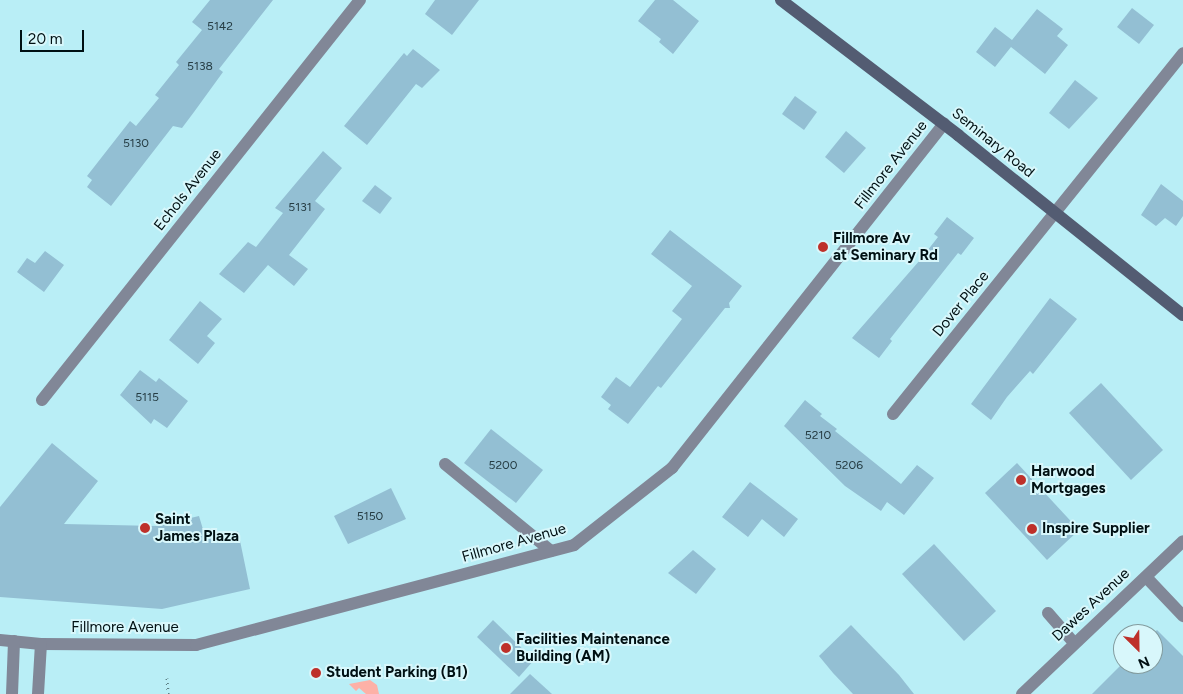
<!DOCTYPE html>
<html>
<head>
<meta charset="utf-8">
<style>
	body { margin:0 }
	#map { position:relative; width:1183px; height:694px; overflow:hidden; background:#b9eef6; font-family:Figtree,sans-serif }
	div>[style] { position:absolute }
	.green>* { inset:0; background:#fdb1a7 }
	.building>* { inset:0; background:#93bfd3 }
	.path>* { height:3px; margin-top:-1.5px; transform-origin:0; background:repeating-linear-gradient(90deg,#5c7f84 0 1px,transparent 0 5px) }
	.service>* { height:12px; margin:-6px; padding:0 6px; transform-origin:6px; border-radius:6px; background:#818797 }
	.minor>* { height:12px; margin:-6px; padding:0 6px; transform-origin:6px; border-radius:6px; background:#818797 }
	.tertiary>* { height:12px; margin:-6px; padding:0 6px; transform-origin:6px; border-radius:6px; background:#818797 }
	.secondary>* { height:12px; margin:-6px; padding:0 6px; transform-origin:6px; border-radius:6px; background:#535c72 }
	.dots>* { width:14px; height:14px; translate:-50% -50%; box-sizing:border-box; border:2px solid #d8f7fb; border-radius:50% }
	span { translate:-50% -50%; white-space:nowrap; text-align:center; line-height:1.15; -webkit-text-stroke:4px #d8f7fb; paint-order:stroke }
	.number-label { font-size:12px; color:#253c43 }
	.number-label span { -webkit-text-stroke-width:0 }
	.street-label { font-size:15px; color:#001013 }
	.poi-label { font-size:15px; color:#001013; font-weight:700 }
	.left { translate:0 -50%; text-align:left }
	.north { position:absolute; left:1113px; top:624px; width:50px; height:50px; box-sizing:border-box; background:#d8f7fb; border:1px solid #829b9e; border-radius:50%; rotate:157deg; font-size:14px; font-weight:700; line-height:20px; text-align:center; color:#001013 }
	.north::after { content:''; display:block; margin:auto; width:18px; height:22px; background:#be302a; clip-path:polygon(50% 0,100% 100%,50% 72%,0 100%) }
	.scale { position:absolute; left:20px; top:30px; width:64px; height:22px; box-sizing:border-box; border:2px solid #001013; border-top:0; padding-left:6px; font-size:15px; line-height:18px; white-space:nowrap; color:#001013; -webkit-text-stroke:4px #d8f7fb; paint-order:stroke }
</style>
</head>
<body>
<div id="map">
	<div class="green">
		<i style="clip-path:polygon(370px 680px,377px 685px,379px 694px,366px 694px,359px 688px,356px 691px,349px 684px)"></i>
	</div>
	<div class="building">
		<i style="clip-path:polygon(210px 0,273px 0,219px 69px,223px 72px,194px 112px,182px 128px,173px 126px,111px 206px,87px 187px,92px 180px,87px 176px,130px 121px,136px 126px,159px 98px,155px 95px,179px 65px,176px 62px,202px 30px,192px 22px)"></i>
		<i style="clip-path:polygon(435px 0,479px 0,452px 35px,425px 14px)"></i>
		<i style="clip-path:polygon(655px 0,673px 0,699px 21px,673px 54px,659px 42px,661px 39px,638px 21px)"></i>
		<i style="clip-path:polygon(1132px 8px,1154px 25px,1139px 44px,1117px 27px)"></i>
		<i style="clip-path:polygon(1037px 9px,1063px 29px,1057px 36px,1068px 45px,1045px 74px,1011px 47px,995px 67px,976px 52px,995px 27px,1012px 40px)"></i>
		<i style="clip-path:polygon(413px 49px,440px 70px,422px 88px,416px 84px,367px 145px,344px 126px,404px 53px,407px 56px)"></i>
		<i style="clip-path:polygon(1075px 80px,1098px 98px,1069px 129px,1049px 113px)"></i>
		<i style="clip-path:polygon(795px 96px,817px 112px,804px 130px,782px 114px)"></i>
		<i style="clip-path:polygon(846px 131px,866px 148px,844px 173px,825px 157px)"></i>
		<i style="clip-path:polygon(323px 151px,342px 168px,315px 201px,325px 209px,289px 255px,308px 269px,294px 286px,268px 265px,244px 293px,219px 274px,248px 242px,256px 247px,283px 213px,275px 208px)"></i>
		<i style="clip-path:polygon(1161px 184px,1183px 201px,1183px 216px,1176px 226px,1165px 218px,1156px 226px,1141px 215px)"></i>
		<i style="clip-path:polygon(375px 185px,392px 198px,380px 214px,362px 201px)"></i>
		<i style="clip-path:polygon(947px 217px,974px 238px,961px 255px,958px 253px,890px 339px,892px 341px,879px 358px,852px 338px,920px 260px,938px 237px,934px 234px)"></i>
		<i style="clip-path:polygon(670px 230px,742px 286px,729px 303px,730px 308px,725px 308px,661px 388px,658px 386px,628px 424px,608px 409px,611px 405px,601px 397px,616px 377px,630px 387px,682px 319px,672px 311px,692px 286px,651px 254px)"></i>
		<i style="clip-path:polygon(45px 251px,64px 265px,44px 292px,17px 272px,27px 258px,35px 263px)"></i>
		<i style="clip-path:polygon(1050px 298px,1077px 319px,1033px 374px,1030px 371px,1007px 397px,991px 420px,971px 404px)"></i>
		<i style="clip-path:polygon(200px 301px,222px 319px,207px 336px,215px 343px,198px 364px,169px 340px)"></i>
		<i style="clip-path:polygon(140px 370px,156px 382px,159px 378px,188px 401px,167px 428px,154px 419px,151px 424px,120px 395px)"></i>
		<i style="clip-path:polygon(1101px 383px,1163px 450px,1131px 480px,1069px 413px)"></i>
		<i style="clip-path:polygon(805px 400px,822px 414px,820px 416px,837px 429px,835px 431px,901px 484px,917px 465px,934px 478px,904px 515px,887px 502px,881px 511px,845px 486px,784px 426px)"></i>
		<i style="clip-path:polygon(491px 429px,543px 470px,516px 503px,464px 463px)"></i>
		<i style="clip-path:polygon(52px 443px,98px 481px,64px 524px,157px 526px,199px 516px,205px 536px,238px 531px,250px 589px,162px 609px,0 597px,0 507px)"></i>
		<i style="clip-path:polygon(1017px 463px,1079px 530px,1047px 560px,985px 493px)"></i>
		<i style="clip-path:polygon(750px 482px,798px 519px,784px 537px,762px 519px,748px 537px,722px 517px)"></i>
		<i style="clip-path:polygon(391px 488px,406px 519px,348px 544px,334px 516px)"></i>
		<i style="clip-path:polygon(934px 544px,996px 611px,964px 641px,902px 574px)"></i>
		<i style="clip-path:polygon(693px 550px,716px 569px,696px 594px,668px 573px)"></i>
		<i style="clip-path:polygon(493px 620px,534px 660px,519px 677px,477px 637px)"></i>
		<i style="clip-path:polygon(851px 625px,899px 675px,914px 694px,853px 694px,833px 673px,819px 656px)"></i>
		<i style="clip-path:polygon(1157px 630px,1183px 656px,1183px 694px,1092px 694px,1123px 663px,1153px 664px,1153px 634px)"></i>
		<i style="clip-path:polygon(530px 674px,552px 694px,510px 694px)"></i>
	</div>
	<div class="path">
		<i style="left:167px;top:678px;width:16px;rotate:86deg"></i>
	</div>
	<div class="service">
		<i style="left:445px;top:464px;width:137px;rotate:39.4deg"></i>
		<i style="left:1146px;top:577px;width:54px;rotate:46.5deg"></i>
		<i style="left:1048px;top:613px;width:40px;rotate:49deg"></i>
	</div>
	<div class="minor">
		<i style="left:42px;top:400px;width:511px;rotate:-51.52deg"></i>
		<i style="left:893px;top:414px;width:463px;rotate:-51.2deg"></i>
		<i style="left:0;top:640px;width:41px;rotate:5.6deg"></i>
		<i style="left:41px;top:644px;width:155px;rotate:0.4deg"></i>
		<i style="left:196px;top:645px;width:391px;rotate:-14.8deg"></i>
		<i style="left:574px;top:545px;width:125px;rotate:-38.2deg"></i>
		<i style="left:672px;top:468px;width:439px;rotate:-51.7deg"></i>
		<i style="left:12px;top:694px;width:53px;rotate:-87.8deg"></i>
		<i style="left:38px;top:694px;width:50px;rotate:-86.6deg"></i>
	</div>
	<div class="tertiary">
		<i style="left:1022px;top:694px;width:222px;rotate:-43.5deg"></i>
	</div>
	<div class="secondary">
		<i style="left:781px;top:0;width:223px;rotate:37.3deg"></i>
		<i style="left:958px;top:135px;width:288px;rotate:38.7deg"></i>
	</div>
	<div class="dots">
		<i style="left:823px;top:247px;background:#be302a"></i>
		<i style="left:1021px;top:480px;background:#be302a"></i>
		<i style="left:145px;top:528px;background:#be302a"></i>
		<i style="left:1032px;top:529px;background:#be302a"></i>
		<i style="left:506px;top:648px;background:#be302a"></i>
		<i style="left:316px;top:673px;background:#be302a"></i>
	</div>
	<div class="number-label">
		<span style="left:220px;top:27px">5142</span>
		<span style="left:200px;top:67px">5138</span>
		<span style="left:136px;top:144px">5130</span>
		<span style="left:300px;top:208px">5131</span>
		<span style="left:147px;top:398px">5115</span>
		<span style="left:818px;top:436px">5210</span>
		<span style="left:503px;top:466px">5200</span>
		<span style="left:849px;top:466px">5206</span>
		<span style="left:370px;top:517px">5150</span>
	</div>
	<div class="street-label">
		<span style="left:993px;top:143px;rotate:39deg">Seminary Road</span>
		<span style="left:891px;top:165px;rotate:-52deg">Fillmore Avenue</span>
		<span style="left:188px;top:190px;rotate:-52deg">Echols Avenue</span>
		<span style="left:961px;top:304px;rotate:-51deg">Dover Place</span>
		<span style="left:514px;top:543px;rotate:-16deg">Fillmore Avenue</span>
		<span style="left:1091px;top:605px;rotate:-43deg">Dawes Avenue</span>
		<span style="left:125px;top:628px">Fillmore Avenue</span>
	</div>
	<div class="poi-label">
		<span class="left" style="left:833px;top:247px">Fillmore Av<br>at Seminary Rd</span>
		<span class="left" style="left:1031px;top:480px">Harwood<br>Mortgages</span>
		<span class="left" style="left:155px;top:528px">Saint<br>James Plaza</span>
		<span class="left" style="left:1042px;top:529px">Inspire Supplier</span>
		<span class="left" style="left:516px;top:648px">Facilities Maintenance<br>Building (AM)</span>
		<span class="left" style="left:326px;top:673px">Student Parking (B1)</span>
	</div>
	<div class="north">N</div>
	<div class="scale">20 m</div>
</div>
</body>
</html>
